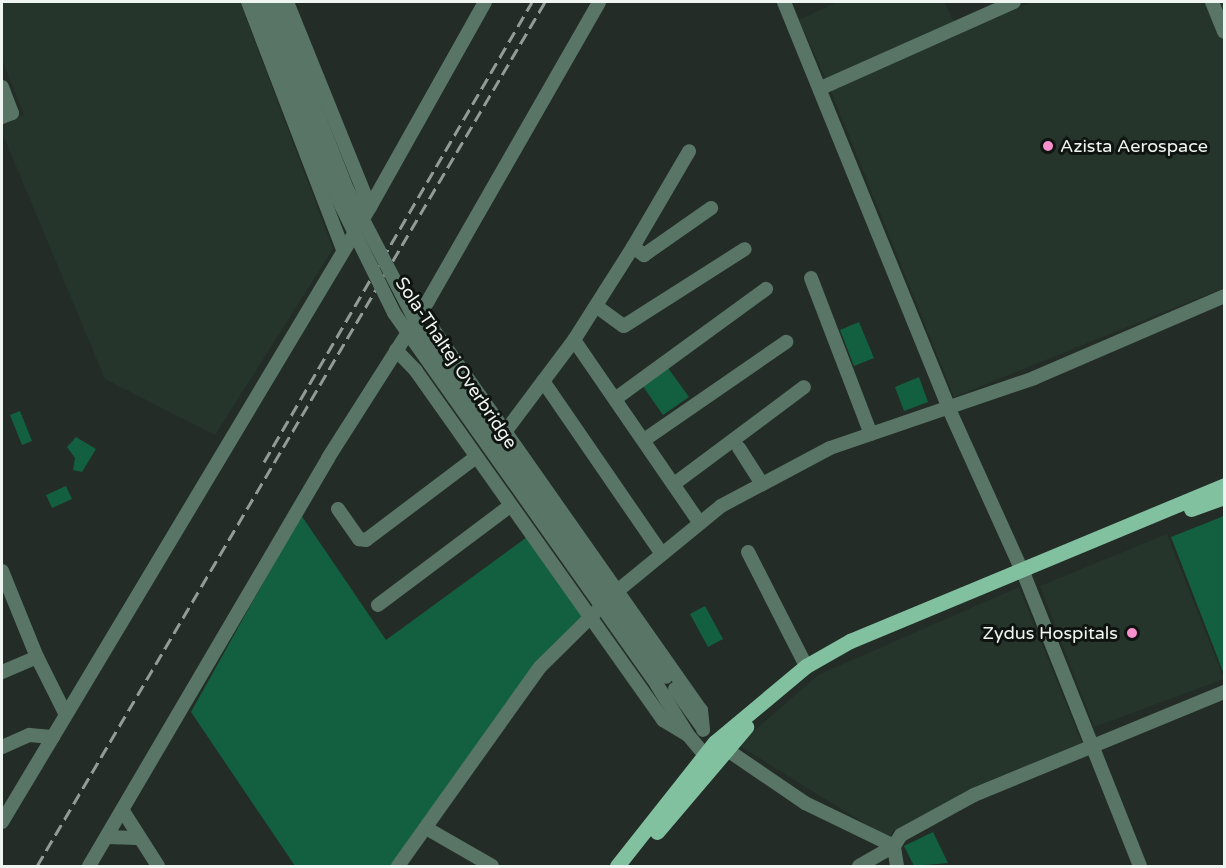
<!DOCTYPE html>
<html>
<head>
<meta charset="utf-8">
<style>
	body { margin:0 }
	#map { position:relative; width:1226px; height:868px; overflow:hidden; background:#232c27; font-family:"Varela Round",sans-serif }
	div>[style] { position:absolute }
	.built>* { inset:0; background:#25352c }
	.green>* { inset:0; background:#136041 }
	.minor>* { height:14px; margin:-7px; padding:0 7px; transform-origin:7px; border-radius:7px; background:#587565 }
	.major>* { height:15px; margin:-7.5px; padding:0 7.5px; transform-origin:7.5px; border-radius:7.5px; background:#82c1a0 }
	.rail>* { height:3px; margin-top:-1.5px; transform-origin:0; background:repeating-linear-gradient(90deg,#939b96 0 12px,transparent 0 18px) }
	.minor-bridge>* { height:14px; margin:-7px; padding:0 7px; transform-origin:7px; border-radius:7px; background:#587565 }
	.dots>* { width:16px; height:16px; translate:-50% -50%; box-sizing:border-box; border:3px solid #0f1411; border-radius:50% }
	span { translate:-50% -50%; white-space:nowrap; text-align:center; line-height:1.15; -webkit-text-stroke:6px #0f1411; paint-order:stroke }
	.poi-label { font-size:18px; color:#eff5f1 }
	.left { translate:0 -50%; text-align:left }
	.right { translate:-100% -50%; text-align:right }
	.street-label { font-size:18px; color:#eff5f1 }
	.frame { position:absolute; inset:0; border:3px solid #eff5f1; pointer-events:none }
</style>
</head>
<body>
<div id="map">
	<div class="built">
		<i style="clip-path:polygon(2px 2px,240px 2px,333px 249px,215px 435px,105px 379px,2px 132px,2px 124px,24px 115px,2px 59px)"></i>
		<i style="clip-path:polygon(837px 2px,944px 2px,954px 22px,826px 79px,799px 20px)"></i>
		<i style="clip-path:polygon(1032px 2px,1224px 2px,1224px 288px,954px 397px,831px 91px)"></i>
		<i style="clip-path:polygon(1167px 534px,1224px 679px,1094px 727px,1040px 586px)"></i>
		<i style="clip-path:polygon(1019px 587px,1082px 743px,979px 786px,892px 832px,890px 839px,738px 745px,818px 675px)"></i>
	</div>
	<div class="green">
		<i style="clip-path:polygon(859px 322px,874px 358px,854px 366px,840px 330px)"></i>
		<i style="clip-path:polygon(668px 368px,689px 397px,663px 415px,642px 385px)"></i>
		<i style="clip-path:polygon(919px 377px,928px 402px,904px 411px,895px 387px)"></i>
		<i style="clip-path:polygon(20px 411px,32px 441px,22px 445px,10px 415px)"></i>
		<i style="clip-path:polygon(76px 437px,96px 449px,82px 472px,73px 470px,75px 458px,67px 447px)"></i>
		<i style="clip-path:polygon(66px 486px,72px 499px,52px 508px,46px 495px)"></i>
		<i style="clip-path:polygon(301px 515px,386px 640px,527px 537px,584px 619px,395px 866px,295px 866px,191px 712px)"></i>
		<i style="clip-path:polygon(1224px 516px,1224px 674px,1171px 537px)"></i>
		<i style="clip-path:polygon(705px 606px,723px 639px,708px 647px,690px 614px)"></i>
		<i style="clip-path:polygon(933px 832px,948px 863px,914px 866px,904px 846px)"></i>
	</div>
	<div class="minor">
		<i style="left:248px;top:2px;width:266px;rotate:69deg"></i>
		<i style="left:287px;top:2px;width:221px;rotate:68deg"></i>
		<i style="left:784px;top:2px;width:439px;rotate:67.9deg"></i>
		<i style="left:949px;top:409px;width:184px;rotate:65.7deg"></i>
		<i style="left:1025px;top:577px;width:311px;rotate:68.3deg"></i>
		<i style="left:1212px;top:2px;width:32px;rotate:68deg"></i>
		<i style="left:2px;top:87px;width:28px;rotate:69deg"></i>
		<i style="left:12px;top:113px;width:11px;rotate:158deg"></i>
		<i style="left:821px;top:88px;width:211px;rotate:-24deg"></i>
		<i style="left:633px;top:247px;width:111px;rotate:-59.7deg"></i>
		<i style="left:811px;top:278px;width:167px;rotate:69deg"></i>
		<i style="left:596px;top:306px;width:34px;rotate:36deg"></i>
		<i style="left:624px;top:326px;width:143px;rotate:-32.5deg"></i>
		<i style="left:421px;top:312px;width:487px;rotate:54.9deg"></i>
		<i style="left:701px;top:710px;width:20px;rotate:84deg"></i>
		<i style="left:574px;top:340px;width:222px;rotate:55.5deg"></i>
		<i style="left:396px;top:350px;width:29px;rotate:46deg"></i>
		<i style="left:416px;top:371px;width:428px;rotate:54.7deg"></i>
		<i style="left:663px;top:720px;width:29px;rotate:31deg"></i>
		<i style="left:543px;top:381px;width:210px;rotate:55.5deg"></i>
		<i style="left:615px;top:399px;width:187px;rotate:-36.1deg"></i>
		<i style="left:505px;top:432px;width:115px;rotate:-53.1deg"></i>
		<i style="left:574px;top:340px;width:110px;rotate:-57.6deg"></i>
		<i style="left:633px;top:247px;width:14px;rotate:36deg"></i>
		<i style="left:644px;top:255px;width:82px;rotate:-35deg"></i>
		<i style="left:644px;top:440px;width:173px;rotate:-34.6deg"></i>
		<i style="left:739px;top:448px;width:43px;rotate:57.4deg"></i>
		<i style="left:674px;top:484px;width:162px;rotate:-36.7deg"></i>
		<i style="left:338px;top:509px;width:37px;rotate:55deg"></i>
		<i style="left:359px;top:539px;width:7px;rotate:8deg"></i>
		<i style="left:366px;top:540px;width:138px;rotate:-37deg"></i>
		<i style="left:748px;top:552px;width:128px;rotate:63deg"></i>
		<i style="left:2px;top:571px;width:93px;rotate:67.9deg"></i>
		<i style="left:37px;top:657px;width:63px;rotate:63.4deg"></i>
		<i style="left:378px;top:605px;width:165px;rotate:-36.9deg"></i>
		<i style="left:2px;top:672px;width:38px;rotate:-23deg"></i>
		<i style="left:657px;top:685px;width:59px;rotate:58.2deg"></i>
		<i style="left:688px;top:735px;width:35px;rotate:50deg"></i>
		<i style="left:675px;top:689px;width:47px;rotate:54.6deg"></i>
		<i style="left:720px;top:745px;width:103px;rotate:34.3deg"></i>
		<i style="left:805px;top:803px;width:99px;rotate:25.8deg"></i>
		<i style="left:2px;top:747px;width:30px;rotate:-24deg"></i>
		<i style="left:29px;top:735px;width:24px;rotate:5deg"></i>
		<i style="left:123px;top:811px;width:65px;rotate:57.5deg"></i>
		<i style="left:2px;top:822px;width:717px;rotate:-59.1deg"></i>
		<i style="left:370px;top:207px;width:235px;rotate:-60.7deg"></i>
		<i style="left:426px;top:828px;width:76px;rotate:29.9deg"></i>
		<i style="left:107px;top:837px;width:30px;rotate:2deg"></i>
		<i style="left:89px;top:866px;width:473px;rotate:-59.6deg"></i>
		<i style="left:328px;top:458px;width:186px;rotate:-57.5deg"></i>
		<i style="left:428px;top:301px;width:344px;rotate:-60.2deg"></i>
		<i style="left:398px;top:866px;width:244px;rotate:-54.5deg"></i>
		<i style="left:540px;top:667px;width:107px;rotate:-44.6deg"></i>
		<i style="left:616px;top:592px;width:136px;rotate:-39.3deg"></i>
		<i style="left:721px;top:506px;width:123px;rotate:-28deg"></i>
		<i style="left:830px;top:448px;width:216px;rotate:-18.9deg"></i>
		<i style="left:1034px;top:378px;width:207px;rotate:-23.3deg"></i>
		<i style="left:859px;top:866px;width:40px;rotate:-29.7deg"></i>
		<i style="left:897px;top:866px;width:20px;rotate:-99deg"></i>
		<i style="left:894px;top:846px;width:13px;rotate:-58deg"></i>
		<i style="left:901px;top:835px;width:83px;rotate:-28.7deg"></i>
		<i style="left:974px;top:795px;width:270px;rotate:-22.4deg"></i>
	</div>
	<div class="major">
		<i style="left:1191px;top:509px;width:35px;rotate:-20deg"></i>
		<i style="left:657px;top:832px;width:138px;rotate:-49.7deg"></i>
		<i style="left:617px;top:866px;width:158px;rotate:-51.7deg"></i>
		<i style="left:715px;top:742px;width:119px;rotate:-39.9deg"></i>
		<i style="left:806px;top:666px;width:51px;rotate:-29.6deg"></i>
		<i style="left:850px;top:641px;width:405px;rotate:-22.6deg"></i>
	</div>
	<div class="rail">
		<i style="left:264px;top:462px;width:532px;rotate:-59.77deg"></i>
		<i style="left:37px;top:866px;width:1002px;rotate:-59.55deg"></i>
	</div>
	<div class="minor-bridge">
		<i style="left:260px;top:2px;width:210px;rotate:68.5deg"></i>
		<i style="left:337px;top:197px;width:129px;rotate:63.8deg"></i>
		<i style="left:394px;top:313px;width:456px;rotate:54.7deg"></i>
		<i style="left:274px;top:2px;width:201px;rotate:68.7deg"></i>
		<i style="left:347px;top:189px;width:158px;rotate:62.5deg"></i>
		<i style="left:420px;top:329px;width:426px;rotate:54.7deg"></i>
	</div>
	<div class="dots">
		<i style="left:1048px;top:146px;background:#f790cd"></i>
		<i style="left:1132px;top:633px;background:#f790cd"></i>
	</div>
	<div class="poi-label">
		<span class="left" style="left:1060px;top:146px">Azista Aerospace</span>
		<span class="right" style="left:1118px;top:633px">Zydus Hospitals</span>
	</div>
	<div class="street-label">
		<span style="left:456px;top:363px;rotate:56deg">Sola-Thaltej Overbridge</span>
	</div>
	<div class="frame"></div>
</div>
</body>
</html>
